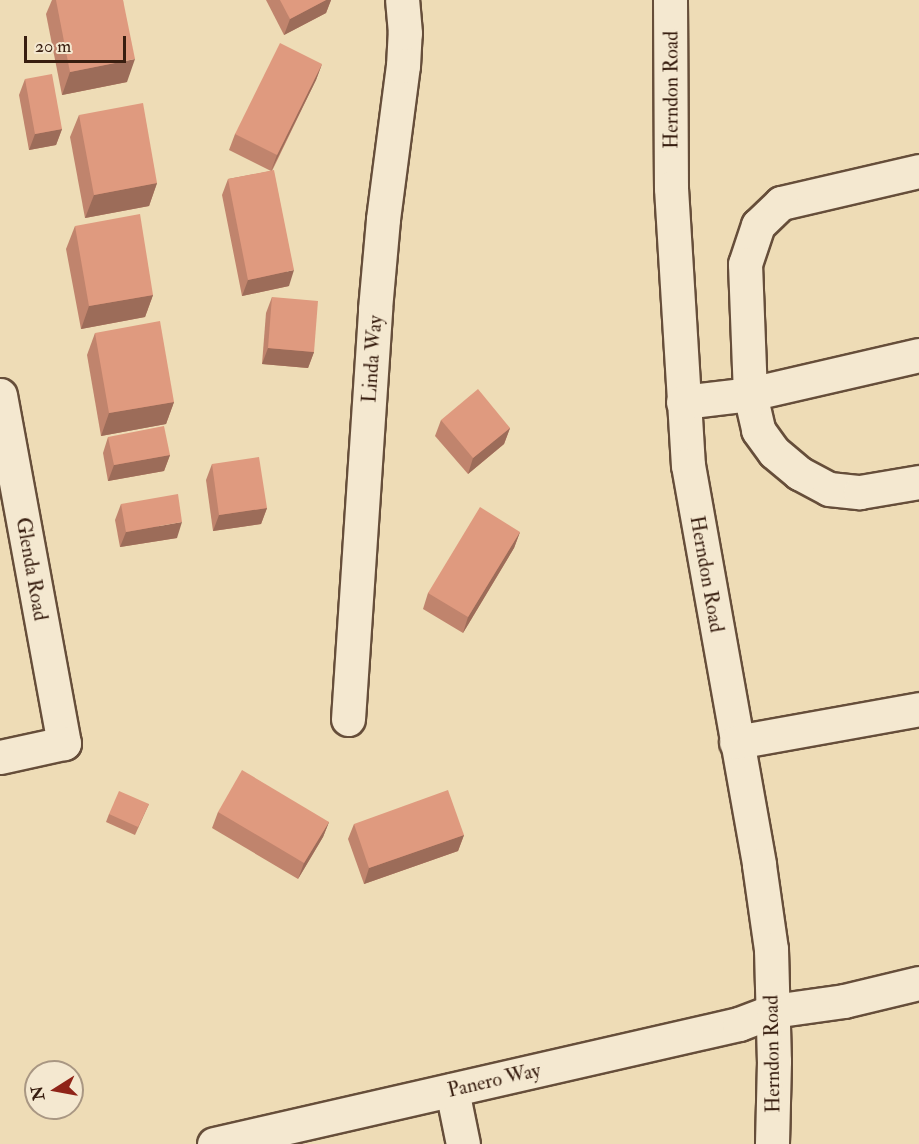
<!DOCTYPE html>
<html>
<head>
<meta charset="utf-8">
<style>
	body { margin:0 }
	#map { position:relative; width:919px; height:1144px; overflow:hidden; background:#eedcb6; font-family:"IM FELL Double Pica",serif }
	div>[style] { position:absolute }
	.roads { filter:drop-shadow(2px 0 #664e3a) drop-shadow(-2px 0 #664e3a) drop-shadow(0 2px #664e3a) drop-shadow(0 -2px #664e3a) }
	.minor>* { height:33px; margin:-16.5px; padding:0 16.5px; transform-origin:16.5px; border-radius:16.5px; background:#f4e8d0 }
	.wall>* { inset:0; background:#c0846d }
	.shaded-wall>* { inset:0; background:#9c6c59 }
	.building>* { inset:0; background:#df9a7f }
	span { translate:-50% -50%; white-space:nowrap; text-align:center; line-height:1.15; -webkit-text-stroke:4.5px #f4e8d0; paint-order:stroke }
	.street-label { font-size:20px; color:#381e10 }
	.north { position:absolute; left:24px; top:1060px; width:60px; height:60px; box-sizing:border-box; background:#f4e8d0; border:2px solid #a99783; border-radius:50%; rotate:259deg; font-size:16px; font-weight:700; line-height:24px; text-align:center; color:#381e10 }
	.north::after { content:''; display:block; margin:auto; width:21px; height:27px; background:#8f2418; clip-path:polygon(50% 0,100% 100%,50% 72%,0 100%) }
	.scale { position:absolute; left:24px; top:36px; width:102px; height:27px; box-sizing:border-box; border:3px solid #381e10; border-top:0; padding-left:8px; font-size:18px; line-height:21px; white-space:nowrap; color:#381e10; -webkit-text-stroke:4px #f4e8d0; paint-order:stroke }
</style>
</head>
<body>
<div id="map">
	<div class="roads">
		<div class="minor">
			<i style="left:670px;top:0;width:188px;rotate:89.7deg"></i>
			<i style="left:671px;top:188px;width:278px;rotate:86.5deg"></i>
			<i style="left:688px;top:465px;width:406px;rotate:79.9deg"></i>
			<i style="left:759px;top:865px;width:85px;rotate:81.9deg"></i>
			<i style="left:771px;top:949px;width:112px;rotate:88.5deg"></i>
			<i style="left:774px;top:1061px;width:83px;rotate:91.4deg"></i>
			<i style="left:919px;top:171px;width:142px;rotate:166.9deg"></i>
			<i style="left:781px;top:203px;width:32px;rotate:136deg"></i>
			<i style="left:758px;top:225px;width:41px;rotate:108.4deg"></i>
			<i style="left:745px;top:264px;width:130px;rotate:87.8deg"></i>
			<i style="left:750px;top:394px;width:37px;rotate:77deg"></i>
			<i style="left:758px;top:430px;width:27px;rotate:54deg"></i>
			<i style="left:774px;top:452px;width:33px;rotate:40deg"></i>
			<i style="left:799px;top:473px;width:34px;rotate:28deg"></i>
			<i style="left:829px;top:489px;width:31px;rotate:6deg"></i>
			<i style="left:860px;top:492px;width:60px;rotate:-9.6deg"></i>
			<i style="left:0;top:395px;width:354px;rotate:79.6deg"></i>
			<i style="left:64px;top:743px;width:66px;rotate:167.7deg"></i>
			<i style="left:683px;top:402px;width:67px;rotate:-6.8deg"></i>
			<i style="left:750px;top:394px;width:173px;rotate:-13deg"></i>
			<i style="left:348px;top:719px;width:411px;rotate:-86.2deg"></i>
			<i style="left:375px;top:309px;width:90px;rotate:-84.9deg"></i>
			<i style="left:383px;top:219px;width:154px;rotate:-82.6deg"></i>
			<i style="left:403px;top:66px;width:33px;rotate:-87deg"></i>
			<i style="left:405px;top:33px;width:33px;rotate:-95deg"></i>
			<i style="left:736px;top:742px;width:186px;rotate:-10.2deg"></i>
			<i style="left:452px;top:1090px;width:55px;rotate:78.5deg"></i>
			<i style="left:214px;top:1144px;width:539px;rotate:-12.88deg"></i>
			<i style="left:739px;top:1024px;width:36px;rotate:-21deg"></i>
			<i style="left:773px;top:1011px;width:72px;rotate:-8deg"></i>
			<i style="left:844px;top:1001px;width:77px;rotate:-13.5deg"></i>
		</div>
	</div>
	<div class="wall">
		<i style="clip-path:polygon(52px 0,123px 0,127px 82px,62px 95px,46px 14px)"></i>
		<i style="clip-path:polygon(266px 0,331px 0,326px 13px,284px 35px)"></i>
		<i style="clip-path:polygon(322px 64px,316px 80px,272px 171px,289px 286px,242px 296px,222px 195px,228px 179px,271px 171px,229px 150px,235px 134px)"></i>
		<i style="clip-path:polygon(25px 79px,62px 129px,56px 145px,29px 150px,19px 95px)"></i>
		<i style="clip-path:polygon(79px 115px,157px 183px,149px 206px,85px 218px,70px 137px)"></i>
		<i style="clip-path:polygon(75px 226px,153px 295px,145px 317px,81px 329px,66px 249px)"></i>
		<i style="clip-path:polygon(272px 297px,314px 352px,308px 368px,262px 364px,266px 313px)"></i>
		<i style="clip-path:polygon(95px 333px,174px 402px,166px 424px,101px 436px,87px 355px)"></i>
		<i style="clip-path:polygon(441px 420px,510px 428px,504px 444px,468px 474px,435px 436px)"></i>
		<i style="clip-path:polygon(108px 437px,170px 455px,164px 471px,108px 481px,103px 453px)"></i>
		<i style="clip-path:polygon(212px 464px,267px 508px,261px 524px,213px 531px,206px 480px)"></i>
		<i style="clip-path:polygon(121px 504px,177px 538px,120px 547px,115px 520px)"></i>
		<i style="clip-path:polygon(520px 532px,514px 548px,463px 633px,423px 609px,428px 593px)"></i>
		<i style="clip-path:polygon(149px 804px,135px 835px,106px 822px,109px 814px)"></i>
		<i style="clip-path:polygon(218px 812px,329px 822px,323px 837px,298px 879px,212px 828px)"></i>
		<i style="clip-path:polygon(354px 824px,464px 835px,458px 851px,364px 884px,348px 839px)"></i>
	</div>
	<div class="shaded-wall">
		<i style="clip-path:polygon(326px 0,331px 0,326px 13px,284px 35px,290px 19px)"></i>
		<i style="clip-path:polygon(135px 59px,127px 82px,62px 95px,70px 72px)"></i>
		<i style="clip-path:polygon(322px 64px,316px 80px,271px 171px,277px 155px)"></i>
		<i style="clip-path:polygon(62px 129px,56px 145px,29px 150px,35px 134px)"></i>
		<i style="clip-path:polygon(157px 183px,149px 206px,85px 218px,94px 195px)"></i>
		<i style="clip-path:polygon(294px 270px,289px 286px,242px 296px,248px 280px)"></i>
		<i style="clip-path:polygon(153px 295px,145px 317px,81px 329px,89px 306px)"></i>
		<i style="clip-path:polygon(268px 348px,314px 352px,308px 368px,262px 364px)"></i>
		<i style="clip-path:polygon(174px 402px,166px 424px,101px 436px,109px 413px)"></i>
		<i style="clip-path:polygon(510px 428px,504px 444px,468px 474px,473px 458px)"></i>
		<i style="clip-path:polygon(170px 455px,164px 471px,108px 481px,114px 465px)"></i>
		<i style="clip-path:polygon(267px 508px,261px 524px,213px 531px,219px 515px)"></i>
		<i style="clip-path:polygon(182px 522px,177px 538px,120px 547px,126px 532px)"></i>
		<i style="clip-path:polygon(520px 532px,514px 548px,463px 633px,468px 617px)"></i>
		<i style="clip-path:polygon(329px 822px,323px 837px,298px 879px,304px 863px)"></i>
		<i style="clip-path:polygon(464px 835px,458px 851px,364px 884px,369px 868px)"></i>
	</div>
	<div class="building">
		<i style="clip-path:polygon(56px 0,123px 0,135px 59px,70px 72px)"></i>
		<i style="clip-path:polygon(280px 0,326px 0,290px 19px)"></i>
		<i style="clip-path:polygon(280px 43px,322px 64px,277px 155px,235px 134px)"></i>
		<i style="clip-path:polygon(52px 74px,62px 129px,35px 134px,25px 79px)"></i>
		<i style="clip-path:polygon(143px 103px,157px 183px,94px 195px,79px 115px)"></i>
		<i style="clip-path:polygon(274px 170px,294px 270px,248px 280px,228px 179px)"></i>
		<i style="clip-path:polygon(140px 214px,153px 295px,89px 306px,75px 226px)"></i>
		<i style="clip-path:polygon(272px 297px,318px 301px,314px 352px,268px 348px)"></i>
		<i style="clip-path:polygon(160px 321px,174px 402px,109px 413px,95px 333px)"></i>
		<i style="clip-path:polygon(478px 389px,510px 428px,473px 458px,441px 420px)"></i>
		<i style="clip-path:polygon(164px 426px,170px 455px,114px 465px,108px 437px)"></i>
		<i style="clip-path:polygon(259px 457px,267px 508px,219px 515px,212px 464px)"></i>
		<i style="clip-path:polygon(178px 494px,182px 522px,126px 532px,121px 504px)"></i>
		<i style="clip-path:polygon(480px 507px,520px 532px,468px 617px,428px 593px)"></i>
		<i style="clip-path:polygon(242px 770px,329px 822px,304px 863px,218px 812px)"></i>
		<i style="clip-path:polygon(448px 790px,464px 835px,369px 868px,354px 824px)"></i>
		<i style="clip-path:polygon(119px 791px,149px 804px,138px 827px,109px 814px)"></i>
	</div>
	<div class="street-label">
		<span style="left:671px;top:90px;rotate:-90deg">Herndon Road</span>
		<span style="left:372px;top:359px;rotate:-86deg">Linda Way</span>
		<span style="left:32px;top:569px;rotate:80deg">Glenda Road</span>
		<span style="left:707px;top:574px;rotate:80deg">Herndon Road</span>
		<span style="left:772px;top:1054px;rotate:-91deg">Herndon Road</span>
		<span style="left:494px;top:1080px;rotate:-13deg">Panero Way</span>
	</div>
	<div class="north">N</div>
	<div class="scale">20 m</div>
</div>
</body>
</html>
